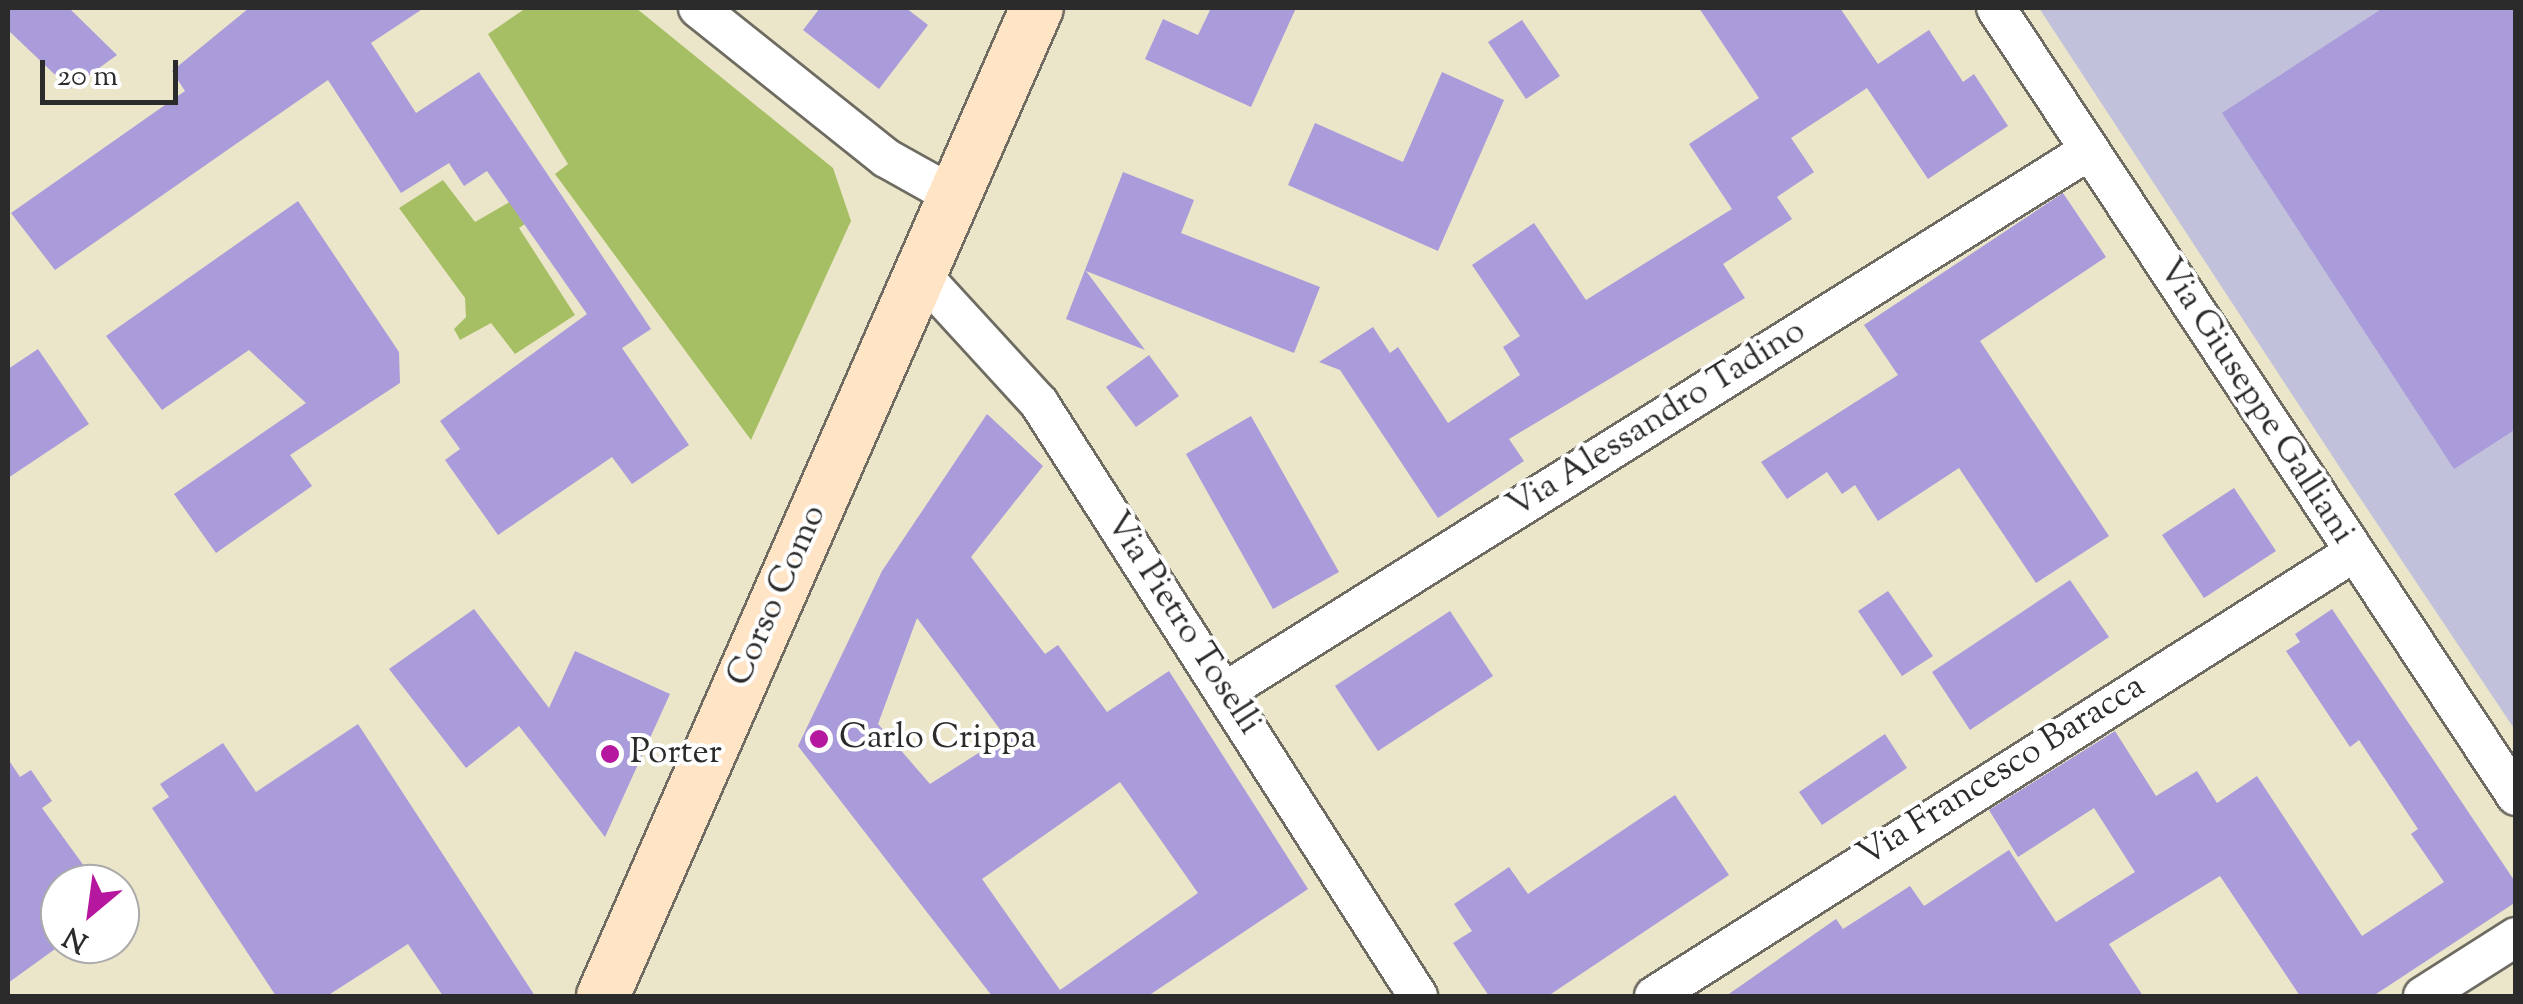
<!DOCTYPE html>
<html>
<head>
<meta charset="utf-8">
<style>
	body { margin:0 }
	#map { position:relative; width:2523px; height:1004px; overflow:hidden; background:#ebe6c9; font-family:"Sorts Mill Goudy",serif }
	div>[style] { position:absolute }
	.industrial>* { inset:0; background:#c2c1dc }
	.green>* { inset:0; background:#a7bf64 }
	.building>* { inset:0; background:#aa9bda }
	.roads { filter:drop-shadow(2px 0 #6e6c62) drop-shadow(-2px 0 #6e6c62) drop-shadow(0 2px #6e6c62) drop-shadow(0 -2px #6e6c62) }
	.minor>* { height:38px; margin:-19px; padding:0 19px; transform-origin:19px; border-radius:19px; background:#fff }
	.secondary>* { height:52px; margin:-26px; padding:0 26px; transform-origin:26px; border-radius:26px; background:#ffe4c6 }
	.dots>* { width:28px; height:28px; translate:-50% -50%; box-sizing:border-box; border:5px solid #fff; border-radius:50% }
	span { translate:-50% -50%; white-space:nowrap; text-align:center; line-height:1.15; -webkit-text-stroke:8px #fff; paint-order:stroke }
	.street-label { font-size:35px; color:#2b2b2b }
	.poi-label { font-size:35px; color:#2b2b2b }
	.left { translate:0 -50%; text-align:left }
	.frame { position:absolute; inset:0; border:10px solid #2b2b2b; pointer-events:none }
	.north { position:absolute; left:40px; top:864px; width:100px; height:100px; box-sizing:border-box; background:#fff; border:2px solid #aaa; border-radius:50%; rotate:209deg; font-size:28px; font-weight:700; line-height:40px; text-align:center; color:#2b2b2b }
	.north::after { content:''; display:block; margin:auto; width:35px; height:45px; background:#b5179e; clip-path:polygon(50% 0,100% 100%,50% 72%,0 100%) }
	.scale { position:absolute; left:40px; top:60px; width:138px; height:45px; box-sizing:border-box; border:5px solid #2b2b2b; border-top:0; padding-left:12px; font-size:30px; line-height:35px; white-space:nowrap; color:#2b2b2b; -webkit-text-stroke:8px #fff; paint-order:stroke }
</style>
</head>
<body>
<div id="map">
	<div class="industrial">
		<i style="clip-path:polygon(2039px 8px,2515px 8px,2515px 730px,2352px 486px)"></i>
	</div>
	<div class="green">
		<i style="clip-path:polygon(526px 8px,636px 8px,833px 168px,851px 221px,751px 440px,555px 174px,568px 164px,488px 34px)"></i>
		<i style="clip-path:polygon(443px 180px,475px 222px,541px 184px,556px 203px,519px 228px,575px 315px,515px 354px,491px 323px,460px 340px,454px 329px,466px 317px,465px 298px,399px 208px)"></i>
	</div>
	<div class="building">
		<i style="clip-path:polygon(8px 8px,69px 8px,117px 55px,70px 89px,8px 30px)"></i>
		<i style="clip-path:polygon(249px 8px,424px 8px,371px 43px,416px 113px,479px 72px,651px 329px,622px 348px,689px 445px,632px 484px,612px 457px,498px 535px,445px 460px,460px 449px,440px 421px,587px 314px,487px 171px,464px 186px,449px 163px,401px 193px,328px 80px,55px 270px,11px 213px,185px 91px,172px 71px)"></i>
		<i style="clip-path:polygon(820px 8px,906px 8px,928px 25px,879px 89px,803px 30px)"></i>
		<i style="clip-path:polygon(1211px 8px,1296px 8px,1251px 107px,1145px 59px,1163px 19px,1198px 35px)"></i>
		<i style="clip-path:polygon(1699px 8px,1840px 8px,1878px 64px,1929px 30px,1963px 82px,1974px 74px,2008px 126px,1928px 179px,1867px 88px,1791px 138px,1814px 172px,1777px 197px,1792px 219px,1723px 264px,1745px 298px,1509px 439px,1524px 461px,1438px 518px,1340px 370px,1319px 362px,1373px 327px,1390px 353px,1398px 347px,1448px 423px,1520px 375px,1503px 347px,1520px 336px,1472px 265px,1534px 223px,1586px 300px,1732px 209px,1689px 144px,1759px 98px)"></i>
		<i style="clip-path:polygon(2383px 8px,2516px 8px,2516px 429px,2454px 469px,2222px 113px)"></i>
		<i style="clip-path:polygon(1522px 20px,1560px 76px,1526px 99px,1488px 42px)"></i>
		<i style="clip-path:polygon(1442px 72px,1504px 100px,1438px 251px,1288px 185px,1315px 123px,1403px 162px)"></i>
		<i style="clip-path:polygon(1123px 172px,1194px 200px,1181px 233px,1320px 287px,1294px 353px,1086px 271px,1145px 350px,1066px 319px)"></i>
		<i style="clip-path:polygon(2063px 193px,2106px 257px,1980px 341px,2109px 536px,2036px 583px,1959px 468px,1878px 521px,1855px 485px,1842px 494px,1827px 472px,1787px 499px,1761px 462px,1898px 375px,1864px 325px)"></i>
		<i style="clip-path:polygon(298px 201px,399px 352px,400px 383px,290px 455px,312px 486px,216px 553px,174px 494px,306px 403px,249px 350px,162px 410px,106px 336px)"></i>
		<i style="clip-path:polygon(38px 349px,89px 424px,8px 478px,8px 369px)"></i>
		<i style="clip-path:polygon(1149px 355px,1179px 396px,1136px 427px,1106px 387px)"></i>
		<i style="clip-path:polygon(evenodd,987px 414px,1043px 466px,971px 557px,1045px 654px,1058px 645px,1107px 712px,1169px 671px,1308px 889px,1148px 996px,992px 996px,798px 746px,882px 571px,987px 414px,917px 618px,1005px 736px,930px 784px,878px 724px,917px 618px,987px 414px,1120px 782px,1198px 893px,1060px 990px,982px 879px,1120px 782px)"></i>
		<i style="clip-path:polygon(1251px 416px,1339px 572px,1273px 609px,1186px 454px)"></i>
		<i style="clip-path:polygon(2234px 488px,2276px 551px,2204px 598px,2162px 535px)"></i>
		<i style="clip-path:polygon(2070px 580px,2109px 637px,1970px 730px,1932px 672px)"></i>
		<i style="clip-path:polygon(1888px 591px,1933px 656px,1902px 676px,1858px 611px)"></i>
		<i style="clip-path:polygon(474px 609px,549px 708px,575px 651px,670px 694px,605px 837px,519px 726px,466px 768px,389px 669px)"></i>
		<i style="clip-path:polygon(2332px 609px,2516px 883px,2516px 902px,2373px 996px,2300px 996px,2220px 876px,2109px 944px,2143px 996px,1726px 996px,1836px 919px,1843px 929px,1910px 886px,1924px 906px,2009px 850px,2056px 922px,2135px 872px,2094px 808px,2018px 857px,1989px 810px,2115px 731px,2156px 796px,2197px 771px,2217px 803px,2257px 776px,2362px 936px,2444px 882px,2411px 834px,2418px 829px,2359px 740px,2350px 747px,2286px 651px,2300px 642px,2295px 634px)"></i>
		<i style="clip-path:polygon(1450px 611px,1493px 676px,1378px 751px,1335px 686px)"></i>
		<i style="clip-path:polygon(358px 724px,535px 996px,443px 996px,408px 944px,327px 996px,276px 996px,152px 808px,169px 797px,160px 784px,223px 743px,256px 792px)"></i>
		<i style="clip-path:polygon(1885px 734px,1907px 768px,1822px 825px,1799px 792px)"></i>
		<i style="clip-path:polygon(8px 759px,20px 777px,31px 770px,52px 801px,42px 808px,97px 884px,60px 884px,62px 944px,8px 983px)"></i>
		<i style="clip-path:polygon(1675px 795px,1729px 875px,1548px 996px,1489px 996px,1453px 943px,1472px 931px,1454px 904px,1509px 867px,1528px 894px)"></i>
	</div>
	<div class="roads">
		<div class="minor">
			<i style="left:698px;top:8px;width:241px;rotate:38.6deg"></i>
			<i style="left:886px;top:158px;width:78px;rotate:29.2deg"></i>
			<i style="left:1996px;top:8px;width:944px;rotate:56.58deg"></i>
			<i style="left:919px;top:272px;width:178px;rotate:47.5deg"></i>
			<i style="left:1039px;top:403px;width:704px;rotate:57.42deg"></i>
			<i style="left:1226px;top:691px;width:1019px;rotate:-32.05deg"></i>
			<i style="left:1654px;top:996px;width:828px;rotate:-32.36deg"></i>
			<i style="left:2423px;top:996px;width:110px;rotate:-32.4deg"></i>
		</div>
		<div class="secondary">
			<i style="left:603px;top:996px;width:1079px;rotate:-66.29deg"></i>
		</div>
	</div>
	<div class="dots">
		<i style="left:819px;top:739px;background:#b5179e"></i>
		<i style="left:610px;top:754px;background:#b5179e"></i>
	</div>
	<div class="street-label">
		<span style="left:2255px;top:402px;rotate:57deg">Via Giuseppe Galliani</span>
		<span style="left:1657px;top:420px;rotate:-32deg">Via Alessandro Tadino</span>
		<span style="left:778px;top:596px;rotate:-66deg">Corso Como</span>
		<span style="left:1182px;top:624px;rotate:57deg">Via Pietro Toselli</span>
		<span style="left:2002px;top:772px;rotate:-32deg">Via Francesco Baracca</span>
	</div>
	<div class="poi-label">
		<span class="left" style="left:839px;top:739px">Carlo Crippa</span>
		<span class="left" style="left:630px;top:754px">Porter</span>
	</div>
	<div class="frame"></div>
	<div class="north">N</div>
	<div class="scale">20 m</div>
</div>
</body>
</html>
